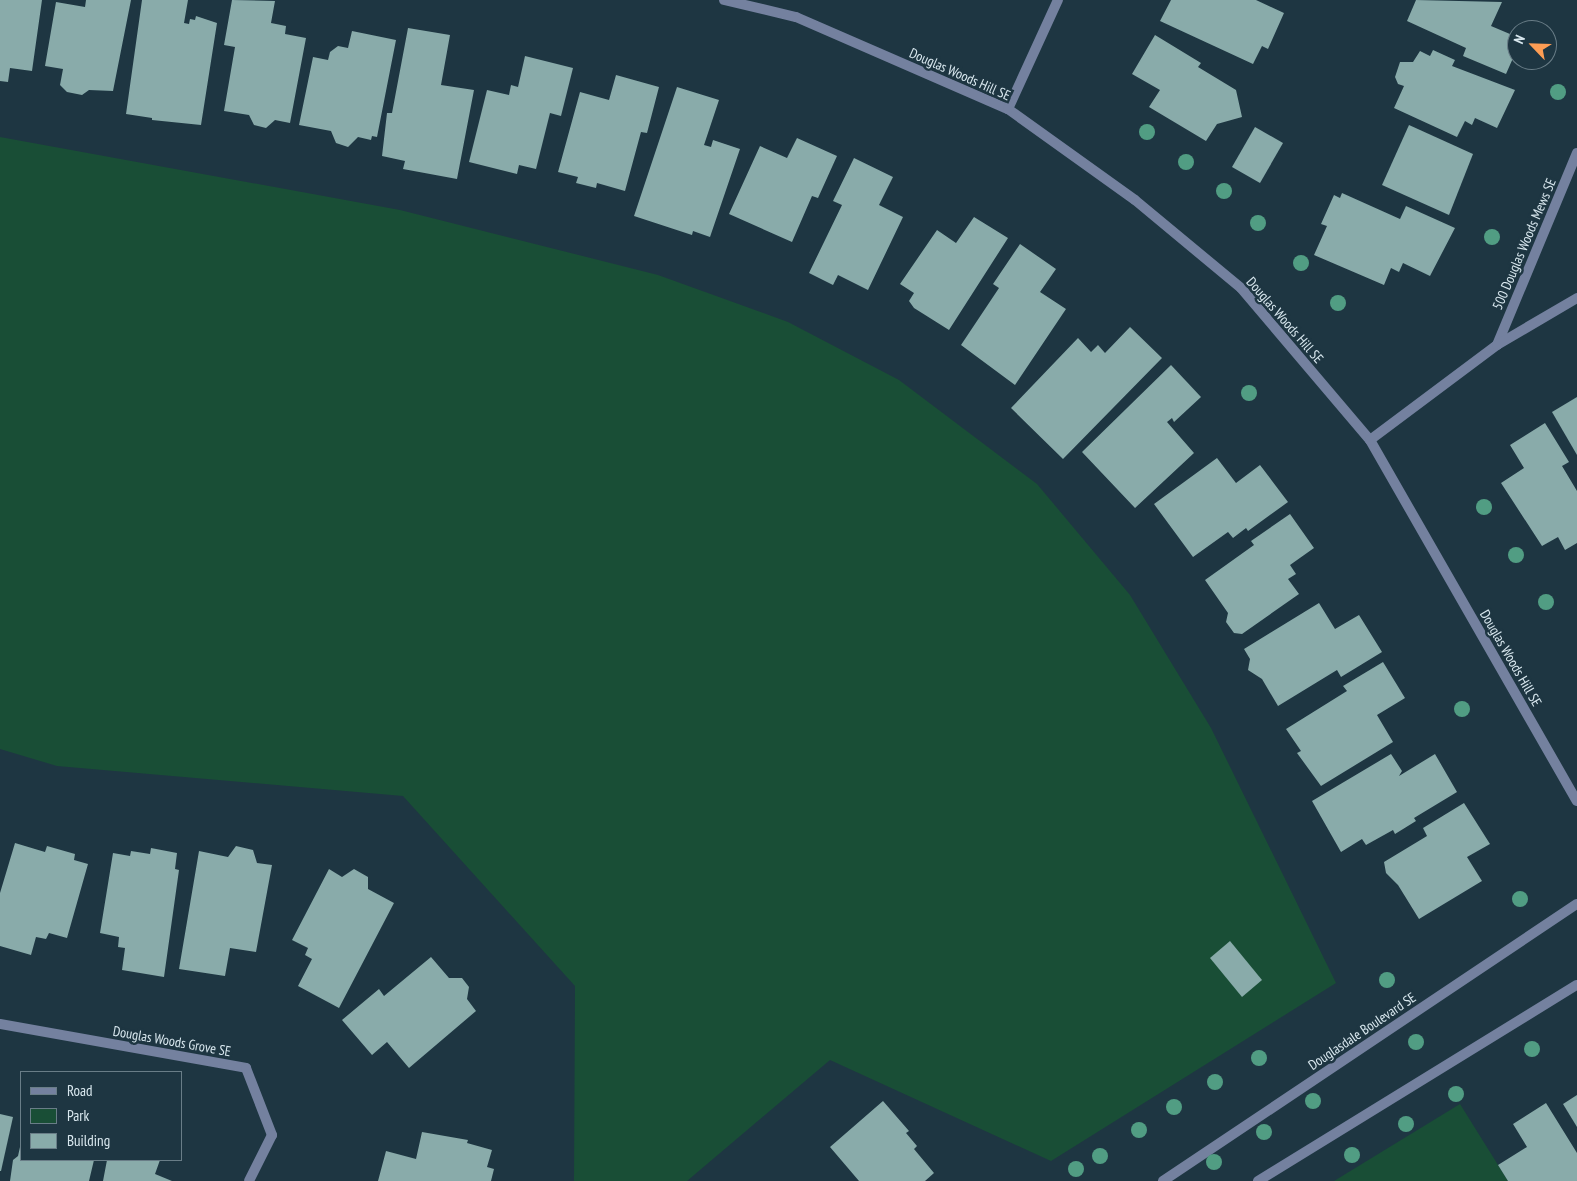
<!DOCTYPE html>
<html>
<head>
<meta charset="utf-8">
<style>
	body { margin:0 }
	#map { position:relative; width:1577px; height:1181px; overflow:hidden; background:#1e3642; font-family:"PT Sans Narrow",sans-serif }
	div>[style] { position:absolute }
	.green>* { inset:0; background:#194e36 }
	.building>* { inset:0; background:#89abaa }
	.minor>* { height:10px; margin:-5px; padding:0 5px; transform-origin:5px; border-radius:5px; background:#74819f }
	.tertiary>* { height:10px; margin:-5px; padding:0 5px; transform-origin:5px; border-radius:5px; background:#74819f }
	.trees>* { width:16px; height:16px; margin:-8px; border-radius:50%; background:#519d83 }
	span { translate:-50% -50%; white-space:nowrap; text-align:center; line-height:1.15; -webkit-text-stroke:5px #1e3642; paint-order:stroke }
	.street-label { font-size:14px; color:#d9e8ef }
	.legend { position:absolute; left:20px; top:1071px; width:162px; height:90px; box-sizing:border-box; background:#1e3642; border:1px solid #697d87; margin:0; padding:6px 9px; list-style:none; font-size:15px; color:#d9e8ef }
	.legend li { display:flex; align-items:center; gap:10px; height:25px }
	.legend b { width:25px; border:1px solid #697d87 }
	.north { position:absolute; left:1507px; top:20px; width:50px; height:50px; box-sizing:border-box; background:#1e3642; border:1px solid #697d87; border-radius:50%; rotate:294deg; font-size:14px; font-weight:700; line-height:20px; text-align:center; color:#d9e8ef }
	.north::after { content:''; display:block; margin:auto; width:18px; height:22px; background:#fd9d54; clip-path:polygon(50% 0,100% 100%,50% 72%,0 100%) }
</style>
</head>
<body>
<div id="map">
	<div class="green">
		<i style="clip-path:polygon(0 137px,400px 210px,658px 275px,788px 322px,899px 380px,1037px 484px,1130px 595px,1211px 728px,1336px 983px,1051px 1161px,830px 1060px,687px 1181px,574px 1181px,575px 986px,403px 796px,57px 766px,0 749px)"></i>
		<i style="clip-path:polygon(1460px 1104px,1508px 1181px,1334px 1181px)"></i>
	</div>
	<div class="building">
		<i style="clip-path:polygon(0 0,42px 0,32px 71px,10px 68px,8px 82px,0 81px)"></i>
		<i style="clip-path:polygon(86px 0,131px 0,113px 91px,89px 90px,82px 95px,67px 92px,60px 85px,63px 69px,45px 66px,56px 2px,85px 7px)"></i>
		<i style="clip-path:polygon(142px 0,188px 0,184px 23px,189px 24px,190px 19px,195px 20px,196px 16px,217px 23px,201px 125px,152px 120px,152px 118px,126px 114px)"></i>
		<i style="clip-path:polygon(232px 0,275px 1px,271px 23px,286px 26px,285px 34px,306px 38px,290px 123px,275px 120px,266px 128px,254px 125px,249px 115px,224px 111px,235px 47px,224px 45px)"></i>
		<i style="clip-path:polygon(1171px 0,1256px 0,1284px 13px,1268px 49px,1262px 46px,1253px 64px,1160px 21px)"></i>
		<i style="clip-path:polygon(1416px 0,1502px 2px,1491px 26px,1517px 37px,1517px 49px,1506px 74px,1463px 56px,1466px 48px,1407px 21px)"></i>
		<i style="clip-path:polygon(408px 28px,450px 35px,441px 85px,474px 90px,457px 179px,403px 169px,405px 161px,382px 156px,387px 113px,392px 113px)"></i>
		<i style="clip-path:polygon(352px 31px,396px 40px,377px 137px,372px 136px,371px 140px,358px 137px,348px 147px,336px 143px,331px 131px,299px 125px,313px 57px,328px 60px,330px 52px,338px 46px,348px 48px)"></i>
		<i style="clip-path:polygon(1155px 35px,1201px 63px,1198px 67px,1236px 90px,1242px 117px,1217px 124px,1206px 141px,1149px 107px,1160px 90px,1132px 74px)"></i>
		<i style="clip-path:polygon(1433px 50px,1455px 60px,1452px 66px,1515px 90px,1497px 128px,1475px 118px,1472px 125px,1465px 121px,1457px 137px,1394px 108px,1404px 86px,1398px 84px,1395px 77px,1400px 62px,1413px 62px,1420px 51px,1430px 56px)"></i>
		<i style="clip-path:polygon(525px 56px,573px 68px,561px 116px,550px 113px,536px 169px,519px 165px,517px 174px,469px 162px,487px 90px,509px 95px,511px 85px,518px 87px)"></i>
		<i style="clip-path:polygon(616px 75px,659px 87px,647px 133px,641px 132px,625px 191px,597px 183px,596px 188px,576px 183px,578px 177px,558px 172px,580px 92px,609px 100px)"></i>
		<i style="clip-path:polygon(677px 87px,719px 100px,704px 145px,711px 147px,713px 140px,740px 149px,710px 237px,693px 231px,692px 235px,634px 216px)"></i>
		<i style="clip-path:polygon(1409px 125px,1473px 154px,1449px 215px,1382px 185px)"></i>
		<i style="clip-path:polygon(1255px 127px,1283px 143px,1260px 183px,1232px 167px)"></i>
		<i style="clip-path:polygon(797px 138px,837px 156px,818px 198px,812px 196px,792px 242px,729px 214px,760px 146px,787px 158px)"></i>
		<i style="clip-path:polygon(854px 158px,893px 177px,879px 205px,903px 217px,868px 290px,838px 275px,833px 285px,809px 273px,842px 205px,833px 201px)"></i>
		<i style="clip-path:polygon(1342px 193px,1400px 219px,1406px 206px,1455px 228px,1430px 276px,1403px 263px,1399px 272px,1391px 268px,1384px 285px,1314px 255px,1327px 226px,1321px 224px,1334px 195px,1340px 198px)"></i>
		<i style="clip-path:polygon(974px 217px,1008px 238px,949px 330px,914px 308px,909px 301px,914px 293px,900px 284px,937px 230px,956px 243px)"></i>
		<i style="clip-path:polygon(1020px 244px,1056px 269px,1040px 292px,1066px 309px,1015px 385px,961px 345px,999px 288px,993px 284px)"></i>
		<i style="clip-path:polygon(1130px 327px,1162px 358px,1063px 459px,1011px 408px,1078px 338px,1091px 352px,1098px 345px,1105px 353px)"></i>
		<i style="clip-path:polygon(1171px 365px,1201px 397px,1174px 422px,1172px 418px,1167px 422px,1194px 453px,1135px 508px,1082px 452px)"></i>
		<i style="clip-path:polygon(1577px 397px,1577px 455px,1552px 412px)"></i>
		<i style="clip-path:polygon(1545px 423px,1569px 462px,1562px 466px,1577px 491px,1577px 543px,1565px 550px,1558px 537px,1542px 546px,1501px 483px,1524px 468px,1510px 445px)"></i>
		<i style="clip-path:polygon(1217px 458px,1236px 483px,1260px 465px,1288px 502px,1248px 531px,1246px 528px,1233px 538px,1228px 532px,1193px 557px,1154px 504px)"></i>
		<i style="clip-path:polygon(1290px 514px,1314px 548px,1290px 565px,1296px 574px,1288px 579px,1299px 594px,1242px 634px,1234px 633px,1226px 622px,1228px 613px,1205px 580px,1254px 545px,1251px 541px)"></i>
		<i style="clip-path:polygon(1319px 603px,1335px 629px,1359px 615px,1382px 652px,1341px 677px,1337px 670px,1278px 706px,1262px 679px,1248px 670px,1250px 659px,1244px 649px)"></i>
		<i style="clip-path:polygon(1383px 662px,1405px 698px,1377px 715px,1393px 742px,1321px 786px,1297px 753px,1301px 751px,1286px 729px,1347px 691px,1343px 686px)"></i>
		<i style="clip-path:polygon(1391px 754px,1402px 771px,1399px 776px,1435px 754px,1457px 792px,1414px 818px,1416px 821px,1395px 834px,1393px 830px,1366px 845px,1362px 839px,1341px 852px,1312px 801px)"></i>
		<i style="clip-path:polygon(1464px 803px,1490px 844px,1467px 857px,1482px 881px,1419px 919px,1398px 885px,1386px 873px,1384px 862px,1427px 836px,1423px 828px)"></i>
		<i style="clip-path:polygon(15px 843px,45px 852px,47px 846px,75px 854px,74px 860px,88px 864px,67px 938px,49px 933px,46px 939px,36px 937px,31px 955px,0 946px,0 893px)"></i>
		<i style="clip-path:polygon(236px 846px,253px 850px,257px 863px,272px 865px,256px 952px,230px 948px,225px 976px,179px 969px,199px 851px,228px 857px)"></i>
		<i style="clip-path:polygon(151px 848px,177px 853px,175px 869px,179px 870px,164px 977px,122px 970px,125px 948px,118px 947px,119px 937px,100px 933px,113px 853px,130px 856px,131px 851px,150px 854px)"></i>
		<i style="clip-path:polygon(329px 869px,342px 877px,354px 869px,368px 877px,368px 889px,394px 903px,339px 1008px,298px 986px,312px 959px,305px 955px,308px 948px,292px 940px)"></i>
		<i style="clip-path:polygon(1230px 941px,1262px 980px,1242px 997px,1210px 958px)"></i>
		<i style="clip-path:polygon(431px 957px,449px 978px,462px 978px,469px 987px,467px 999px,476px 1011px,409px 1068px,387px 1042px,372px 1055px,342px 1020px,379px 989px,384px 996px)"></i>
		<i style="clip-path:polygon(1577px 1095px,1577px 1127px,1563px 1104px)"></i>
		<i style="clip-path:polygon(883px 1101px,909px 1131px,906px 1133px,917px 1146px,914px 1149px,934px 1173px,925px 1181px,859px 1181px,830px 1147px)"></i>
		<i style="clip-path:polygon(1546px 1103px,1577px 1153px,1577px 1181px,1508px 1181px,1498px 1165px,1527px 1147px,1513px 1124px)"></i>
		<i style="clip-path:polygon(0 1114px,13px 1117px,1px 1171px,0 1171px)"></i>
		<i style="clip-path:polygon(422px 1132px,468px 1140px,467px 1143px,492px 1150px,487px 1167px,494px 1169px,491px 1181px,378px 1181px,386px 1151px,416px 1159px)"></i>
		<i style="clip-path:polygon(20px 1147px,21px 1160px,94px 1160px,89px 1181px,10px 1181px,13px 1160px,18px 1156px)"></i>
		<i style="clip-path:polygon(107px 1160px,160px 1160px,155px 1174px,172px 1181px,103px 1181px)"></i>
	</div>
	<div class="minor">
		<i style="left:724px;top:0;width:74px;rotate:13.3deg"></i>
		<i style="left:796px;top:17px;width:231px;rotate:23.5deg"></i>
		<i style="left:1008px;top:109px;width:156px;rotate:35.6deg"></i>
		<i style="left:1135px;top:200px;width:138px;rotate:39.7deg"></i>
		<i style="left:1241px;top:288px;width:199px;rotate:49.7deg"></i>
		<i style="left:1370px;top:440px;width:416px;rotate:60.2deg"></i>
		<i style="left:1008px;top:109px;width:120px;rotate:-65.4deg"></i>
		<i style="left:1497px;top:345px;width:208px;rotate:-67.4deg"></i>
		<i style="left:1370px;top:440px;width:159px;rotate:-36.8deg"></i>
		<i style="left:1497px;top:345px;width:93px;rotate:-30.4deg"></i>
		<i style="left:0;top:1024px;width:250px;rotate:10.1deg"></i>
		<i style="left:246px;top:1068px;width:72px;rotate:68.8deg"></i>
		<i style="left:272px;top:1135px;width:51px;rotate:116.6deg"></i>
	</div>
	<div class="tertiary">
		<i style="left:1163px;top:1181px;width:498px;rotate:-33.8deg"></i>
		<i style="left:1258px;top:1181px;width:374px;rotate:-31.6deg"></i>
	</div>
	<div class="trees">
		<i style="left:1558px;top:92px"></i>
		<i style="left:1147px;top:132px"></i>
		<i style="left:1186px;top:162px"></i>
		<i style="left:1224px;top:191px"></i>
		<i style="left:1258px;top:223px"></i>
		<i style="left:1492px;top:237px"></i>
		<i style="left:1301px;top:263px"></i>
		<i style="left:1338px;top:303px"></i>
		<i style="left:1249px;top:393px"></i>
		<i style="left:1484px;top:507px"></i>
		<i style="left:1516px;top:555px"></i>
		<i style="left:1546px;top:602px"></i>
		<i style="left:1462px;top:709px"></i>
		<i style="left:1520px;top:899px"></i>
		<i style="left:1387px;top:980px"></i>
		<i style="left:1416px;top:1042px"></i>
		<i style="left:1532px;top:1049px"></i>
		<i style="left:1259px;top:1058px"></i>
		<i style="left:1215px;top:1082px"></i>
		<i style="left:1456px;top:1094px"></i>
		<i style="left:1313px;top:1101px"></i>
		<i style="left:1174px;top:1107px"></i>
		<i style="left:1406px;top:1124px"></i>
		<i style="left:1139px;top:1130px"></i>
		<i style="left:1264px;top:1132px"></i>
		<i style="left:1352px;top:1155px"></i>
		<i style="left:1100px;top:1156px"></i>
		<i style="left:1214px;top:1162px"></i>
		<i style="left:1076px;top:1169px"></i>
	</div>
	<div class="street-label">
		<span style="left:960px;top:74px;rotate:24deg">Douglas Woods Hill SE</span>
		<span style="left:1524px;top:244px;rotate:-67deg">500 Douglas Woods Mews SE</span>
		<span style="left:1285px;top:320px;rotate:49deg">Douglas Woods Hill SE</span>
		<span style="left:1511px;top:658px;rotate:60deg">Douglas Woods Hill SE</span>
		<span style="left:1362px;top:1031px;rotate:-34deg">Douglasdale Boulevard SE</span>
		<span style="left:172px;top:1041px;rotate:10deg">Douglas Woods Grove SE</span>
	</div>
	<ul class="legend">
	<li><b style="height:6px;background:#74819f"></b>Road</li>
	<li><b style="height:14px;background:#194e36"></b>Park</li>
	<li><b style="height:14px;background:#89abaa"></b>Building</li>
	</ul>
	<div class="north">N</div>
</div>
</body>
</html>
